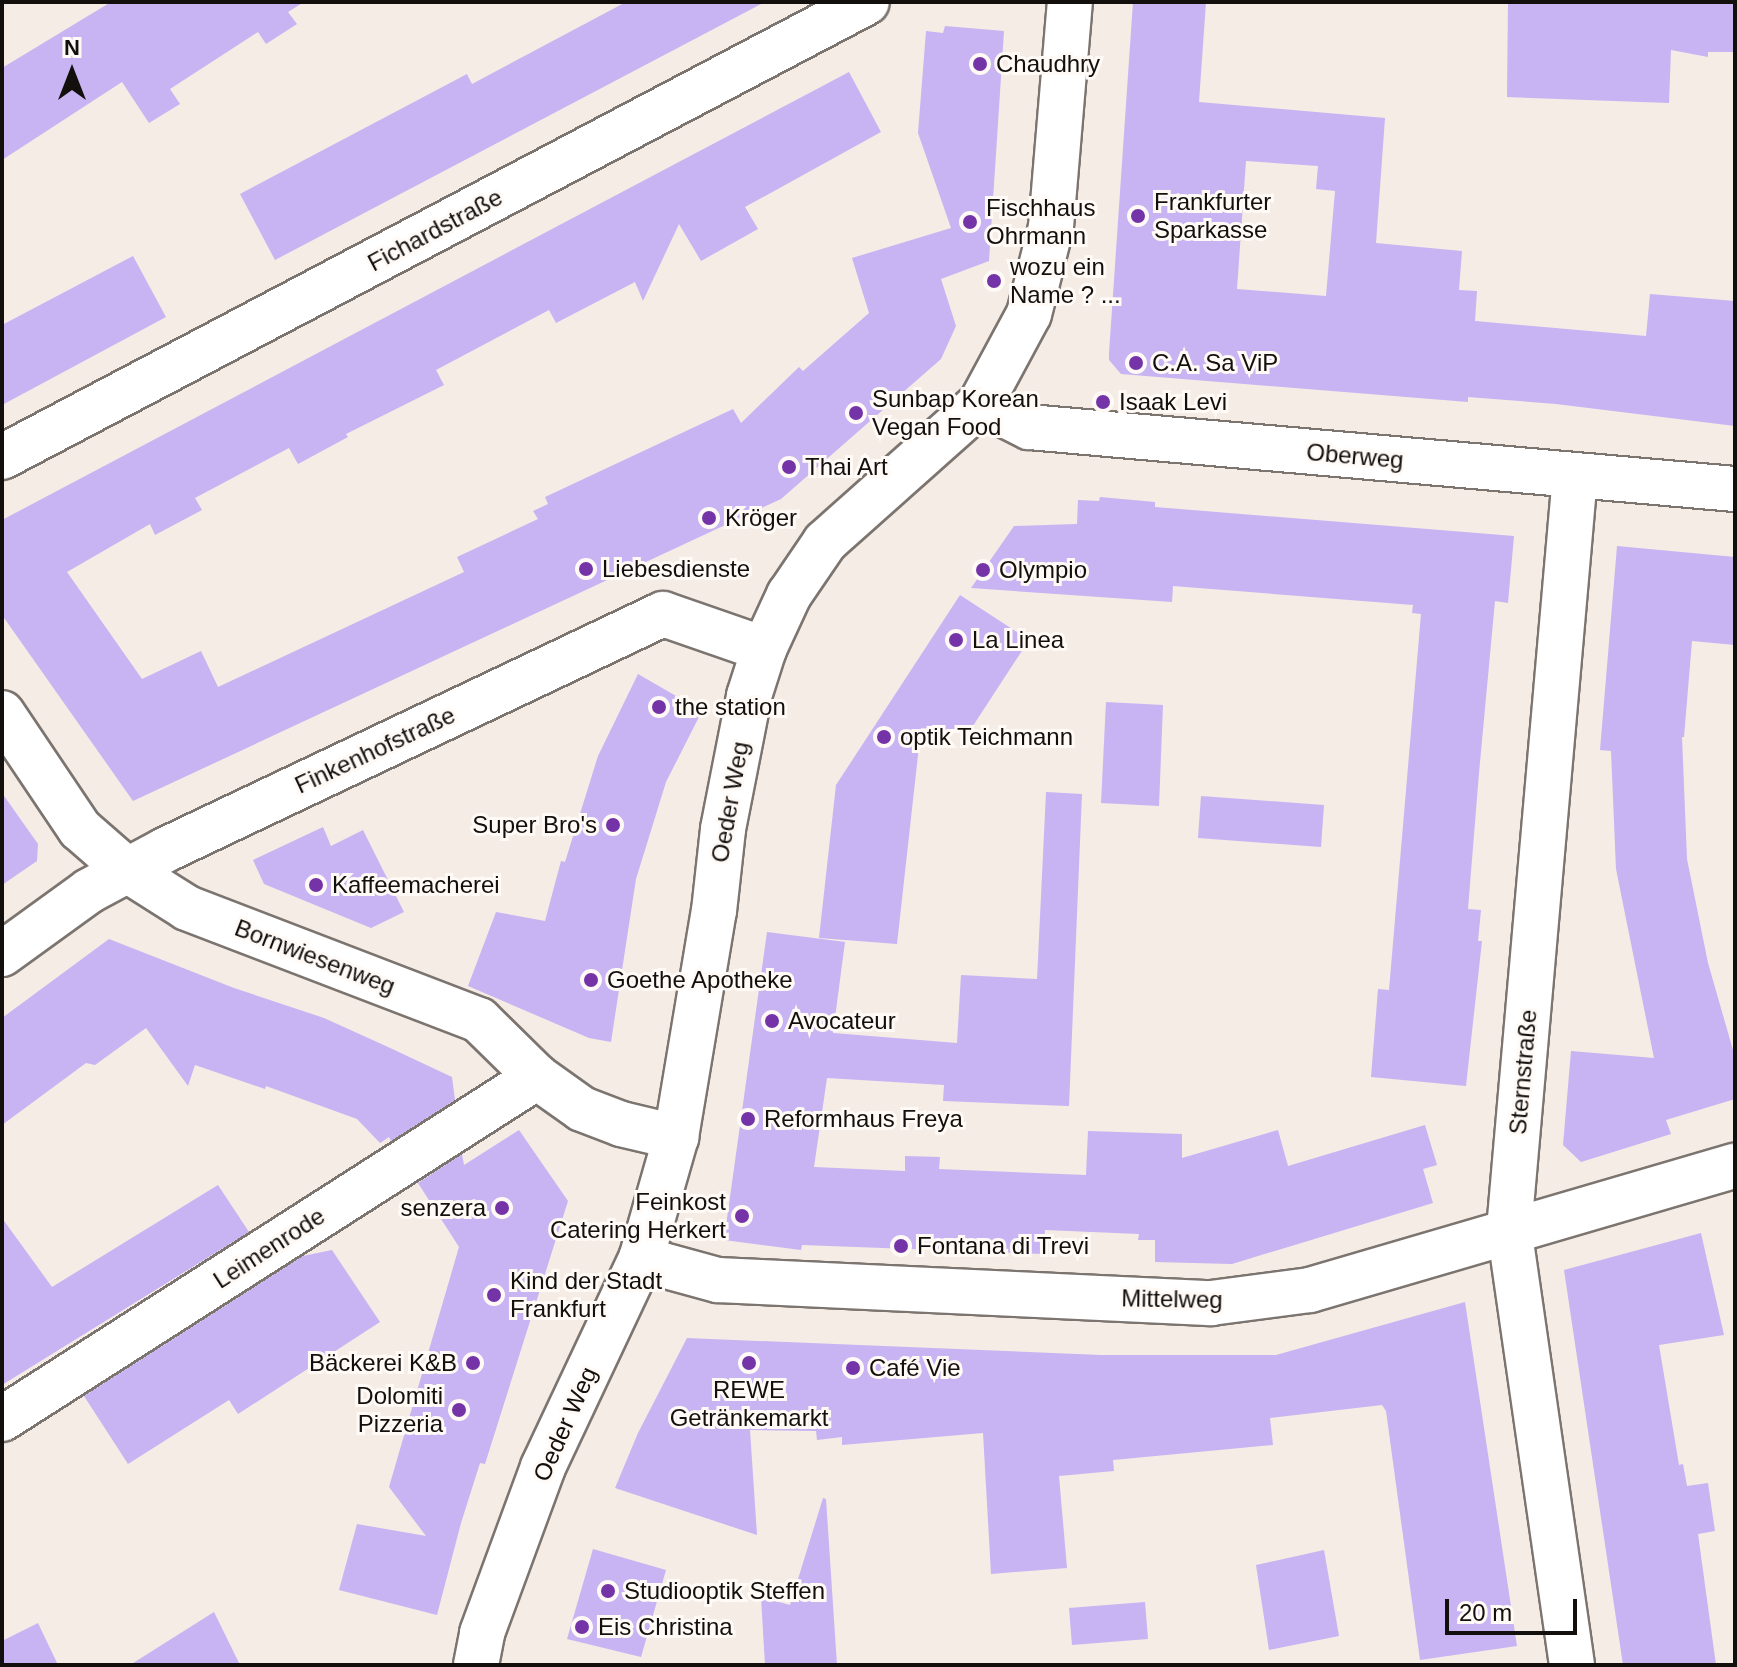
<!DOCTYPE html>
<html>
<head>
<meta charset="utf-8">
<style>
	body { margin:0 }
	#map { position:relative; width:1737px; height:1667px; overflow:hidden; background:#f4ece5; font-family:Helvetica,sans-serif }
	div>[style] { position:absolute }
	.building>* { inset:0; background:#c8b3f3 }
	.roads { filter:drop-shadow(2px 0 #7c746f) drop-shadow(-2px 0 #7c746f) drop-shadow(0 2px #7c746f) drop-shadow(0 -2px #7c746f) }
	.minor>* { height:44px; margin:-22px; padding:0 22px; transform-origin:22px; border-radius:22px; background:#fff }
	.dots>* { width:22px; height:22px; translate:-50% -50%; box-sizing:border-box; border:4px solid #fffaf6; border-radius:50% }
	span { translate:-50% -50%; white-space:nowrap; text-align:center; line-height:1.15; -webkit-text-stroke:6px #fffaf6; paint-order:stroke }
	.poi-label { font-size:24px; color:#120f0d }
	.left { translate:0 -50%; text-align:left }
	.right { translate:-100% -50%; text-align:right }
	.street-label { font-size:24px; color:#120f0d }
	.frame { position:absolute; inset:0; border:4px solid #120f0d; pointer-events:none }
	.north { position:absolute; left:32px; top:32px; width:80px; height:80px; -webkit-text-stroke:6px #fffaf6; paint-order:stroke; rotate:0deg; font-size:22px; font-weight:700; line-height:32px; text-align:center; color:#120f0d }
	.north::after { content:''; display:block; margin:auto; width:28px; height:36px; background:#120f0d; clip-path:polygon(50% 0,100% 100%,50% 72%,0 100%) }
	.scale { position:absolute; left:1445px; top:1599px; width:132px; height:36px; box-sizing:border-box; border:4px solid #120f0d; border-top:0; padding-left:10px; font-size:24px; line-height:28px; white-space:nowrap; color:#120f0d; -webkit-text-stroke:6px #fffaf6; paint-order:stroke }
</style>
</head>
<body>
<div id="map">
	<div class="building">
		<i style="clip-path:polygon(111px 2px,304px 2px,288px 12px,297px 24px,266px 44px,258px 32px,170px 89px,180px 104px,149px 123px,122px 82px,2px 160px,2px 68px)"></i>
		<i style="clip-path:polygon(626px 2px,765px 2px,275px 260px,240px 194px,467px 74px,472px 84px)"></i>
		<i style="clip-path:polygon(evenodd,1133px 2px,1206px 2px,1199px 102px,1385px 118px,1376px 243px,1462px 251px,1459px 290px,1477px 291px,1475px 321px,1646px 336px,1650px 294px,1735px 301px,1735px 426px,1556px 404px,1468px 397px,1468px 402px,1121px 374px,1109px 360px,1109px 353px,1133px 2px,1246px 161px,1318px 166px,1316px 189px,1335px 191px,1326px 296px,1237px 289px,1246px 161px)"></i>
		<i style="clip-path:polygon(1508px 2px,1735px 2px,1735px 52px,1708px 52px,1708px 57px,1671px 50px,1669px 103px,1507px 97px)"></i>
		<i style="clip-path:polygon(945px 26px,1004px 31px,989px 261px,941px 279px,956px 326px,941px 359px,781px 499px,133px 801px,2px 615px,2px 520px,849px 72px,881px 132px,745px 207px,758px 229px,701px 261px,679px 224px,643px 301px,635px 282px,556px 323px,549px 310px,436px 370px,444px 385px,346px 434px,348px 437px,298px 464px,289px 448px,195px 498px,202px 510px,155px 535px,150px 524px,67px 572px,142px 679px,201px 651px,218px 687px,464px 572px,457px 557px,538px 519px,533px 511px,548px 504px,545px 497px,733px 409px,741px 423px,799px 367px,803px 371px,869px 313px,852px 258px,951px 228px,918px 133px,926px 31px,943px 33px)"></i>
		<i style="clip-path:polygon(133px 256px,166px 317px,2px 405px,2px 325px)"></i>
		<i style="clip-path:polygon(1100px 497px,1155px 502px,1155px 507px,1514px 536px,1508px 603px,1495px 601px,1479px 773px,1468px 909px,1481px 910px,1478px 941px,1482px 941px,1466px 1086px,1371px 1077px,1378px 989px,1389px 990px,1421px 614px,1412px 613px,1413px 605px,1173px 586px,1172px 602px,971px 588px,1014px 526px,1077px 524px,1078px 500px,1099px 501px)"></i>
		<i style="clip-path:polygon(1617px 546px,1735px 557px,1735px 645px,1692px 641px,1684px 737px,1682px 737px,1687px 859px,1708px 963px,1735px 1057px,1735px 1099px,1666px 1120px,1671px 1134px,1581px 1162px,1563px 1145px,1571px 1051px,1654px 1058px,1616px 869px,1611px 751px,1600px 750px)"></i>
		<i style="clip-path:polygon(960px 595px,1029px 640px,969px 732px,921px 728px,897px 944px,819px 938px,836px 785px)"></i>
		<i style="clip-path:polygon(638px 674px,702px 711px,666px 782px,636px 879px,611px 1042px,589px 1038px,468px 986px,496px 912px,545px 921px,561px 861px,565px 862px,598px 756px)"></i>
		<i style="clip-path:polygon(1106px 702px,1163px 705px,1159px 806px,1101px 803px)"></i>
		<i style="clip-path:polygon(1046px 792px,1082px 794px,1069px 1106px,943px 1101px,944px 1085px,827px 1078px,814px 1167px,905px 1171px,905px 1156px,940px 1157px,939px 1169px,1086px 1175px,1088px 1131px,1182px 1134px,1182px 1158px,1278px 1130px,1288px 1166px,1425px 1125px,1437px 1165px,1423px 1169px,1433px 1203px,1232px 1264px,1155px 1262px,1155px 1240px,1138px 1240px,1139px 1234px,1045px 1230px,1044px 1254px,802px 1245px,801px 1250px,724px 1240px,767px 932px,845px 942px,833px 1033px,957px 1043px,961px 975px,1037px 979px)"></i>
		<i style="clip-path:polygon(2px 793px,38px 844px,37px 861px,2px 885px)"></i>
		<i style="clip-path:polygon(1201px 796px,1324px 805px,1321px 847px,1198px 838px)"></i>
		<i style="clip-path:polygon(323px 827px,331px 846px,363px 830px,404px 912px,371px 928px,264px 884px,253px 860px)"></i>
		<i style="clip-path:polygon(109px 939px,234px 988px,324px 1018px,388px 1047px,452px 1077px,455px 1100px,391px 1141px,389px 1137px,380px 1143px,357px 1119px,266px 1086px,265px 1089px,195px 1065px,188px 1086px,146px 1028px,95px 1065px,86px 1063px,2px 1125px,2px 1018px)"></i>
		<i style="clip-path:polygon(519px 1130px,568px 1201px,485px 1464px,480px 1463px,461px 1523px,437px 1615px,339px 1590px,357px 1524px,426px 1536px,389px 1487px,459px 1247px,418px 1183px,462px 1154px,464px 1165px)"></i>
		<i style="clip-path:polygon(218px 1185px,249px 1232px,2px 1385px,2px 1218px,52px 1287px)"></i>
		<i style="clip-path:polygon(1701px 1233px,1724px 1335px,1659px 1345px,1679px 1465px,1683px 1464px,1687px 1486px,1708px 1483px,1715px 1531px,1698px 1534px,1716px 1665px,1623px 1665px,1564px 1270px)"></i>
		<i style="clip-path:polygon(332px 1250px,380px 1322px,238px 1414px,229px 1400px,128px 1464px,84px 1396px,303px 1256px)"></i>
		<i style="clip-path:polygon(1465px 1302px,1517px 1646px,1420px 1660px,1386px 1411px,1382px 1405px,1270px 1418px,1273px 1445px,1113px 1460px,1114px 1471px,1059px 1476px,1067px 1568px,991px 1574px,983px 1433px,842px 1445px,842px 1437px,817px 1440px,816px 1431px,750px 1430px,757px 1535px,615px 1488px,638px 1433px,687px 1338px,1101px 1355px,1276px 1355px)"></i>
		<i style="clip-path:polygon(823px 1498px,826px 1499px,837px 1665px,765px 1665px,761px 1597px,790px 1605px)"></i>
		<i style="clip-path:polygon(593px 1549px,666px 1570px,641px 1657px,567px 1639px)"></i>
		<i style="clip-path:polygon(1324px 1550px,1339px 1636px,1269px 1650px,1256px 1565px)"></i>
		<i style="clip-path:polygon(1145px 1602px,1148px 1639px,1072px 1645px,1069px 1608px)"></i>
		<i style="clip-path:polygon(214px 1612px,240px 1665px,130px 1665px)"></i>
		<i style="clip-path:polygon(38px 1623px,58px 1665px,2px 1665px,2px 1641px)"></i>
	</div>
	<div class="roads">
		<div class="minor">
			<i style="left:981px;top:403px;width:54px;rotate:26.6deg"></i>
			<i style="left:1029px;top:427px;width:709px;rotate:5.02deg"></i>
			<i style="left:2px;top:457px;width:977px;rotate:-27.74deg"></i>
			<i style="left:2px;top:713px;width:140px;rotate:56.1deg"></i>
			<i style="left:80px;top:829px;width:62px;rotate:41.1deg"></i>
			<i style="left:127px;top:870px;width:71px;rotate:32.3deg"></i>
			<i style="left:187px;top:908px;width:313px;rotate:21deg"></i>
			<i style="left:479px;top:1020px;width:81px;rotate:44.5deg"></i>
			<i style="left:537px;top:1077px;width:55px;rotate:35.4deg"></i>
			<i style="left:582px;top:1109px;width:42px;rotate:21deg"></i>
			<i style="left:621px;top:1124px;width:57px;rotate:13.3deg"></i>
			<i style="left:2px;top:954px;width:107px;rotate:-35.9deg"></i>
			<i style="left:89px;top:891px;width:86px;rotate:-28.3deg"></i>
			<i style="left:165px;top:850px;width:551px;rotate:-25.36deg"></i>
			<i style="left:663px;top:614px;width:107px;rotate:19.1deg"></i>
			<i style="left:641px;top:1259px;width:80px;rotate:15.3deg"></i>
			<i style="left:718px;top:1280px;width:494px;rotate:2.7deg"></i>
			<i style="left:1211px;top:1303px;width:100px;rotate:-7.5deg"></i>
			<i style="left:1310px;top:1290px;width:443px;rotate:-16.3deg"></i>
			<i style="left:2px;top:1419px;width:635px;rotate:-32.59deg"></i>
			<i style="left:476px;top:1665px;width:33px;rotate:-79deg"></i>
			<i style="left:482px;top:1633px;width:177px;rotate:-69.8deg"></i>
			<i style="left:543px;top:1467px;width:230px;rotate:-64.8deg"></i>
			<i style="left:641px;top:1259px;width:127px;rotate:-74deg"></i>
			<i style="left:676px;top:1137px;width:229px;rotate:-80.5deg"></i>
			<i style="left:714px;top:911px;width:82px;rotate:-83.7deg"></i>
			<i style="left:723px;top:829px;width:136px;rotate:-78.9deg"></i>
			<i style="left:749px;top:696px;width:49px;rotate:-72.3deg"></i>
			<i style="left:764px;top:649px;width:60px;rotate:-65.2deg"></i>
			<i style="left:789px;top:595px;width:64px;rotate:-55.8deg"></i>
			<i style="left:825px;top:542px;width:209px;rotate:-41.7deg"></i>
			<i style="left:981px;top:403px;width:101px;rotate:-61.7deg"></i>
			<i style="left:1029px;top:314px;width:90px;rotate:-75.8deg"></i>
			<i style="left:1051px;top:227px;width:226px;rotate:-85.2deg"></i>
			<i style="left:1572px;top:1665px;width:440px;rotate:-98.2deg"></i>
			<i style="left:1509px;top:1230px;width:758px;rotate:-85deg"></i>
		</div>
	</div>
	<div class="dots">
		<i style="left:980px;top:64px;background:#7533a8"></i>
		<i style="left:1138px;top:216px;background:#7533a8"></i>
		<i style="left:970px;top:222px;background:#7533a8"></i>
		<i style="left:994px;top:281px;background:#7533a8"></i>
		<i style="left:1136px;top:363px;background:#7533a8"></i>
		<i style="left:1103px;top:402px;background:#7533a8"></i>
		<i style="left:856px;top:413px;background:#7533a8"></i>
		<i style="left:789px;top:467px;background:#7533a8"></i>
		<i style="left:709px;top:518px;background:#7533a8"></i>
		<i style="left:586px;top:569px;background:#7533a8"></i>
		<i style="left:983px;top:570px;background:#7533a8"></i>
		<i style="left:956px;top:640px;background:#7533a8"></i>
		<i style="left:659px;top:707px;background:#7533a8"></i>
		<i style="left:884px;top:737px;background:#7533a8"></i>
		<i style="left:613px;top:825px;background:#7533a8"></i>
		<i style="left:316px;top:885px;background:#7533a8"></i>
		<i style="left:591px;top:980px;background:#7533a8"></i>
		<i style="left:772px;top:1021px;background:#7533a8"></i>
		<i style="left:748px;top:1119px;background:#7533a8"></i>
		<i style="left:502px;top:1208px;background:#7533a8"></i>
		<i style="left:742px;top:1216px;background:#7533a8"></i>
		<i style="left:901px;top:1246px;background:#7533a8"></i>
		<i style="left:494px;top:1295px;background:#7533a8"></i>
		<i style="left:473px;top:1363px;background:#7533a8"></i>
		<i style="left:749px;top:1363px;background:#7533a8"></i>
		<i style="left:853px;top:1368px;background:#7533a8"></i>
		<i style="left:459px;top:1410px;background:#7533a8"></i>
		<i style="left:608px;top:1591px;background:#7533a8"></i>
		<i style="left:582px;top:1627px;background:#7533a8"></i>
	</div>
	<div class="poi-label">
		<span class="left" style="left:996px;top:64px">Chaudhry</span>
		<span class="left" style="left:1154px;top:216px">Frankfurter<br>Sparkasse</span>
		<span class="left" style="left:986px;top:222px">Fischhaus<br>Ohrmann</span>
		<span class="left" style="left:1010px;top:281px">wozu ein<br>Name ? ...</span>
		<span class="left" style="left:1152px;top:363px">C.A. Sa ViP</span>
		<span class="left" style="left:872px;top:413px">Sunbap Korean<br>Vegan Food</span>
		<span class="left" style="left:1119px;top:402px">Isaak Levi</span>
		<span class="left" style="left:805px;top:467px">Thai Art</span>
		<span class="left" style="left:725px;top:518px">Kröger</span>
		<span class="left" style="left:602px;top:569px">Liebesdienste</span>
		<span class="left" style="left:999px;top:570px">Olympio</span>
		<span class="left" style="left:972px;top:640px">La Linea</span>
		<span class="left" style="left:675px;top:707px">the station</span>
		<span class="left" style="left:900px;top:737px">optik Teichmann</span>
		<span class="right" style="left:597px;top:825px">Super Bro's</span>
		<span class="left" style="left:332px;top:885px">Kaffeemacherei</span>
		<span class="left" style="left:607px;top:980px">Goethe Apotheke</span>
		<span class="left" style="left:788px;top:1021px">Avocateur</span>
		<span class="left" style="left:764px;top:1119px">Reformhaus Freya</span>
		<span class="right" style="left:726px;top:1216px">Feinkost<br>Catering Herkert</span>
		<span class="right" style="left:486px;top:1208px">senzera</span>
		<span class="left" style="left:917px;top:1246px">Fontana di Trevi</span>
		<span class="left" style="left:510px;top:1295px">Kind der Stadt<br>Frankfurt</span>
		<span class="right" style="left:457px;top:1363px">Bäckerei K&amp;B</span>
		<span class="left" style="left:869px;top:1368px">Café Vie</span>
		<span style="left:749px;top:1404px">REWE<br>Getränkemarkt</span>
		<span class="right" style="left:443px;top:1410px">Dolomiti<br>Pizzeria</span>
		<span class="left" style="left:624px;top:1591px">Studiooptik Steffen</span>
		<span class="left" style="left:598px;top:1627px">Eis Christina</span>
	</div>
	<div class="street-label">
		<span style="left:435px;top:230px;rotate:-28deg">Fichardstraße</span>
		<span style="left:1355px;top:456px;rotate:5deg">Oberweg</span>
		<span style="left:375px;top:750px;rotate:-25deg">Finkenhofstraße</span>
		<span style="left:730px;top:802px;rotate:-80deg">Oeder Weg</span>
		<span style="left:315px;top:957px;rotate:21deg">Bornwiesenweg</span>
		<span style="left:1523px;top:1072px;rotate:-85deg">Sternstraße</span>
		<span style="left:269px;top:1248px;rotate:-33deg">Leimenrode</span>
		<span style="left:1172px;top:1299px;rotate:1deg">Mittelweg</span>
		<span style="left:565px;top:1424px;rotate:-66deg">Oeder Weg</span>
	</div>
	<div class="frame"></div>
	<div class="north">N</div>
	<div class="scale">20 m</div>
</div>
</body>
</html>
